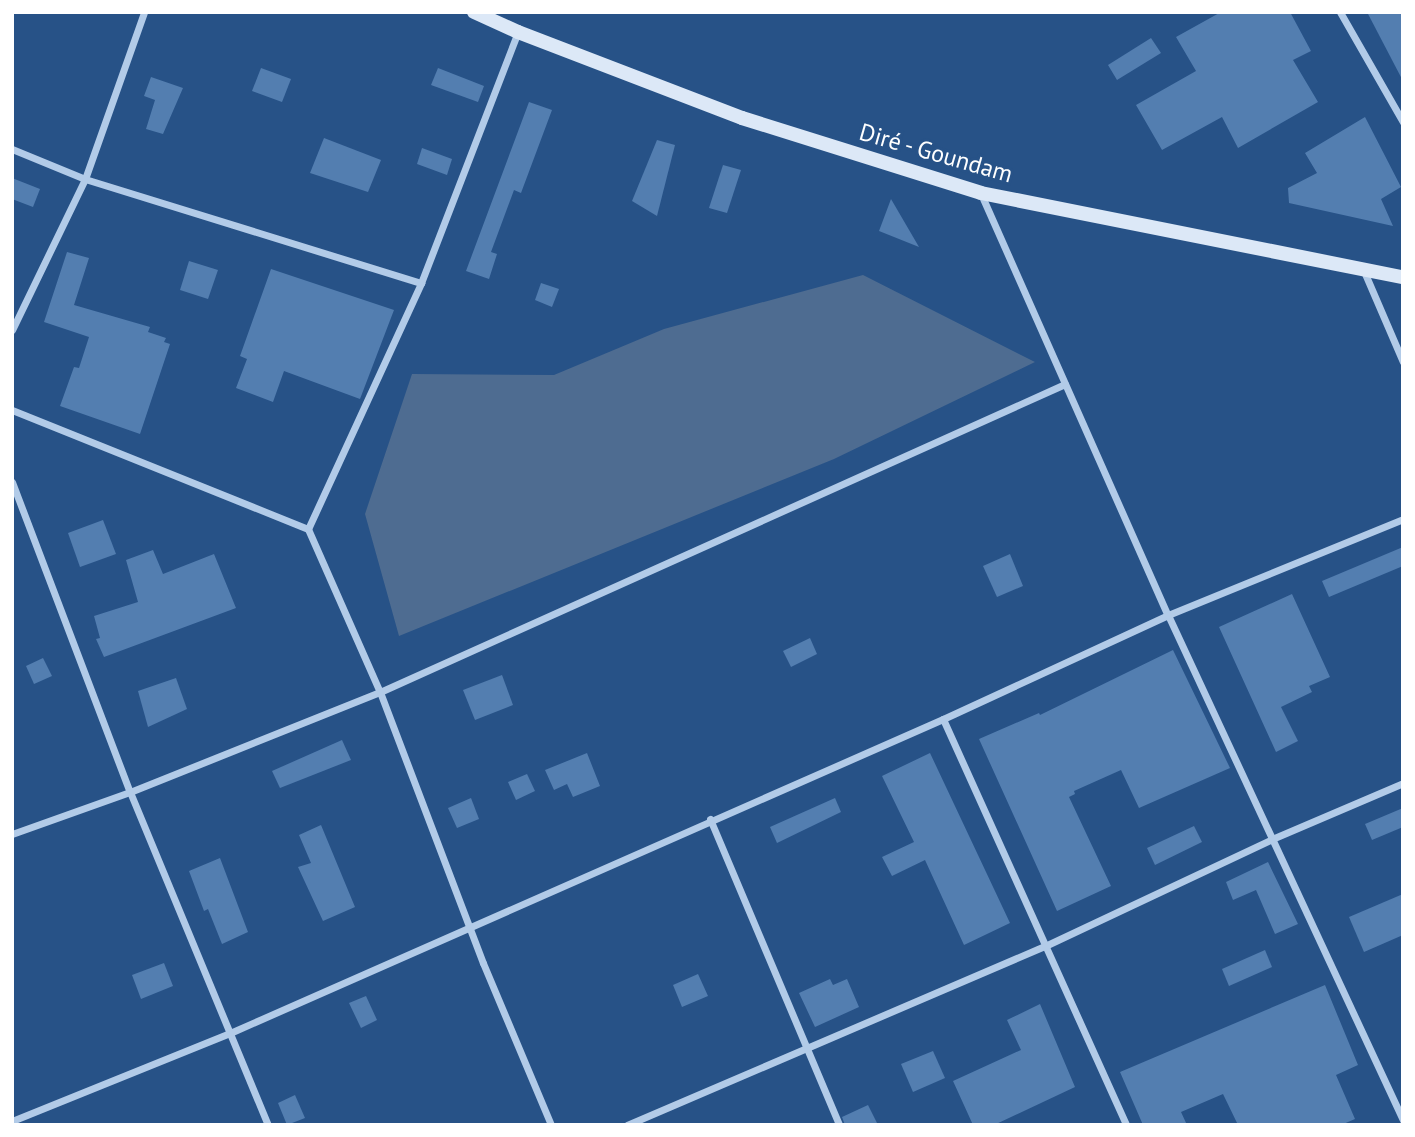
<!DOCTYPE html>
<html>
<head>
<meta charset="utf-8">
<style>
	body { margin:0 }
	#map { position:relative; width:1415px; height:1137px; overflow:hidden; background:#275287; font-family:"PT Sans",sans-serif }
	div>[style] { position:absolute }
	.water>* { inset:0; background:#4e6c91 }
	.building>* { inset:0; background:#537eb0 }
	.minor>* { height:7px; margin:-3.5px; padding:0 3.5px; transform-origin:3.5px; border-radius:3.5px; background:#b2cbe8 }
	.secondary>* { height:14px; margin:-7px; padding:0 7px; transform-origin:7px; border-radius:7px; background:#dce8f7 }
	span { translate:-50% -50%; white-space:nowrap; text-align:center; line-height:1.15; -webkit-text-stroke:6px #275287; paint-order:stroke }
	.street-label { font-size:24px; color:#fff }
	.frame { position:absolute; inset:0; border:14px solid #fff; pointer-events:none }
</style>
</head>
<body>
<div id="map">
	<div class="water">
		<i style="clip-path:polygon(863px 275px,1035px 362px,834px 459px,399px 636px,365px 514px,412px 374px,554px 375px,664px 329px)"></i>
	</div>
	<div class="building">
		<i style="clip-path:polygon(1221px 12px,1290px 12px,1311px 51px,1293px 60px,1318px 102px,1238px 148px,1222px 117px,1162px 150px,1136px 105px,1196px 71px,1176px 37px)"></i>
		<i style="clip-path:polygon(1367px 12px,1403px 12px,1403px 81px)"></i>
		<i style="clip-path:polygon(1151px 38px,1161px 53px,1117px 80px,1108px 65px)"></i>
		<i style="clip-path:polygon(261px 68px,291px 79px,282px 102px,252px 91px)"></i>
		<i style="clip-path:polygon(438px 68px,484px 86px,478px 102px,431px 85px)"></i>
		<i style="clip-path:polygon(151px 77px,183px 88px,163px 134px,146px 129px,155px 100px,144px 96px)"></i>
		<i style="clip-path:polygon(529px 102px,552px 110px,521px 193px,514px 190px,491px 252px,497px 254px,489px 279px,466px 271px)"></i>
		<i style="clip-path:polygon(1365px 117px,1401px 187px,1381px 199px,1393px 226px,1289px 203px,1288px 188px,1317px 173px,1305px 153px)"></i>
		<i style="clip-path:polygon(324px 138px,381px 160px,368px 192px,310px 173px)"></i>
		<i style="clip-path:polygon(657px 140px,675px 145px,657px 216px,632px 201px)"></i>
		<i style="clip-path:polygon(422px 148px,452px 159px,447px 175px,417px 164px)"></i>
		<i style="clip-path:polygon(723px 165px,741px 170px,727px 213px,709px 208px)"></i>
		<i style="clip-path:polygon(12px 178px,40px 189px,33px 207px,12px 199px)"></i>
		<i style="clip-path:polygon(891px 199px,919px 247px,879px 231px)"></i>
		<i style="clip-path:polygon(67px 252px,89px 258px,74px 305px,150px 327px,148px 332px,166px 338px,164px 342px,170px 344px,140px 434px,60px 406px,74px 367px,79px 368px,89px 337px,44px 322px)"></i>
		<i style="clip-path:polygon(189px 261px,218px 270px,208px 299px,180px 290px)"></i>
		<i style="clip-path:polygon(271px 269px,394px 310px,360px 399px,284px 371px,273px 402px,236px 388px,247px 359px,240px 356px)"></i>
		<i style="clip-path:polygon(541px 283px,559px 289px,552px 307px,535px 300px)"></i>
		<i style="clip-path:polygon(103px 520px,116px 554px,80px 567px,68px 533px)"></i>
		<i style="clip-path:polygon(1403px 547px,1403px 566px,1329px 597px,1322px 581px)"></i>
		<i style="clip-path:polygon(153px 550px,163px 574px,214px 554px,236px 608px,104px 657px,96px 639px,100px 638px,94px 616px,138px 602px,126px 560px)"></i>
		<i style="clip-path:polygon(1010px 554px,1023px 586px,997px 597px,983px 566px)"></i>
		<i style="clip-path:polygon(1292px 594px,1330px 677px,1309px 686px,1312px 692px,1281px 707px,1298px 741px,1276px 752px,1219px 627px)"></i>
		<i style="clip-path:polygon(810px 638px,817px 654px,791px 667px,783px 651px)"></i>
		<i style="clip-path:polygon(1173px 650px,1230px 768px,1139px 808px,1121px 770px,1074px 791px,1075px 794px,1069px 797px,1111px 886px,1057px 911px,979px 739px,1039px 713px,1040px 715px)"></i>
		<i style="clip-path:polygon(43px 658px,52px 676px,34px 684px,26px 666px)"></i>
		<i style="clip-path:polygon(502px 675px,513px 705px,475px 720px,463px 690px)"></i>
		<i style="clip-path:polygon(176px 678px,187px 709px,148px 727px,138px 691px)"></i>
		<i style="clip-path:polygon(342px 740px,351px 760px,280px 788px,272px 771px)"></i>
		<i style="clip-path:polygon(587px 753px,600px 786px,573px 797px,567px 784px,554px 790px,545px 770px)"></i>
		<i style="clip-path:polygon(930px 753px,1010px 923px,964px 945px,925px 860px,892px 876px,882px 857px,914px 842px,882px 776px)"></i>
		<i style="clip-path:polygon(527px 774px,535px 791px,516px 800px,508px 782px)"></i>
		<i style="clip-path:polygon(471px 798px,479px 819px,457px 828px,448px 808px)"></i>
		<i style="clip-path:polygon(835px 798px,841px 812px,777px 843px,770px 827px)"></i>
		<i style="clip-path:polygon(1403px 808px,1403px 827px,1372px 840px,1365px 824px)"></i>
		<i style="clip-path:polygon(321px 825px,355px 907px,323px 921px,298px 867px,311px 863px,299px 835px)"></i>
		<i style="clip-path:polygon(1194px 826px,1202px 842px,1155px 865px,1147px 848px)"></i>
		<i style="clip-path:polygon(220px 858px,248px 932px,222px 944px,208px 909px,204px 911px,189px 871px)"></i>
		<i style="clip-path:polygon(1268px 862px,1298px 924px,1275px 934px,1256px 890px,1233px 900px,1226px 882px)"></i>
		<i style="clip-path:polygon(1403px 894px,1403px 935px,1364px 952px,1349px 917px)"></i>
		<i style="clip-path:polygon(1265px 950px,1272px 967px,1229px 986px,1222px 969px)"></i>
		<i style="clip-path:polygon(164px 963px,173px 986px,141px 999px,132px 975px)"></i>
		<i style="clip-path:polygon(698px 974px,708px 996px,682px 1007px,673px 985px)"></i>
		<i style="clip-path:polygon(830px 979px,833px 985px,847px 979px,859px 1007px,815px 1027px,799px 993px)"></i>
		<i style="clip-path:polygon(1325px 985px,1358px 1065px,1336px 1075px,1355px 1119px,1341px 1125px,1238px 1125px,1223px 1094px,1181px 1112px,1187px 1125px,1143px 1125px,1120px 1072px)"></i>
		<i style="clip-path:polygon(366px 996px,377px 1020px,361px 1028px,349px 1003px)"></i>
		<i style="clip-path:polygon(1040px 1004px,1075px 1087px,994px 1125px,973px 1125px,953px 1081px,1021px 1050px,1007px 1020px)"></i>
		<i style="clip-path:polygon(933px 1051px,945px 1078px,913px 1092px,901px 1064px)"></i>
		<i style="clip-path:polygon(295px 1095px,305px 1118px,287px 1125px,278px 1103px)"></i>
		<i style="clip-path:polygon(868px 1105px,878px 1125px,845px 1125px,842px 1117px)"></i>
	</div>
	<div class="minor">
		<i style="left:1340px;top:12px;width:127px;rotate:60.2deg"></i>
		<i style="left:12px;top:149px;width:79px;rotate:22.3deg"></i>
		<i style="left:85px;top:179px;width:352px;rotate:17.2deg"></i>
		<i style="left:981px;top:194px;width:461px;rotate:66.1deg"></i>
		<i style="left:1168px;top:615px;width:557px;rotate:65.05deg"></i>
		<i style="left:1363px;top:269px;width:101px;rotate:66.7deg"></i>
		<i style="left:12px;top:330px;width:168px;rotate:-64.2deg"></i>
		<i style="left:85px;top:179px;width:177px;rotate:-70.5deg"></i>
		<i style="left:12px;top:410px;width:319px;rotate:21.9deg"></i>
		<i style="left:308px;top:529px;width:178px;rotate:66.2deg"></i>
		<i style="left:380px;top:692px;width:290px;rotate:69.2deg"></i>
		<i style="left:483px;top:963px;width:176px;rotate:67.2deg"></i>
		<i style="left:12px;top:482px;width:332px;rotate:69.2deg"></i>
		<i style="left:130px;top:792px;width:360px;rotate:67.5deg"></i>
		<i style="left:308px;top:529px;width:271px;rotate:-65.3deg"></i>
		<i style="left:421px;top:283px;width:269px;rotate:-68.9deg"></i>
		<i style="left:943px;top:719px;width:445px;rotate:65.7deg"></i>
		<i style="left:710px;top:819px;width:332px;rotate:67.1deg"></i>
		<i style="left:12px;top:834px;width:125px;rotate:-19.6deg"></i>
		<i style="left:130px;top:792px;width:269px;rotate:-21.8deg"></i>
		<i style="left:380px;top:692px;width:751px;rotate:-24.21deg"></i>
		<i style="left:12px;top:1121px;width:235px;rotate:-22deg"></i>
		<i style="left:230px;top:1033px;width:779px;rotate:-23.77deg"></i>
		<i style="left:943px;top:719px;width:248px;rotate:-24.8deg"></i>
		<i style="left:1168px;top:615px;width:254px;rotate:-22.2deg"></i>
		<i style="left:627px;top:1125px;width:455px;rotate:-23.2deg"></i>
		<i style="left:1045px;top:946px;width:251px;rotate:-25.2deg"></i>
		<i style="left:1272px;top:839px;width:142px;rotate:-23.1deg"></i>
	</div>
	<div class="secondary">
		<i style="left:474px;top:12px;width:48px;rotate:24.4deg"></i>
		<i style="left:518px;top:32px;width:240px;rotate:21deg"></i>
		<i style="left:742px;top:118px;width:250px;rotate:17.4deg"></i>
		<i style="left:981px;top:193px;width:430px;rotate:11.3deg"></i>
	</div>
	<div class="street-label">
		<span style="left:936px;top:153px;rotate:16deg">Diré - Goundam</span>
	</div>
	<div class="frame"></div>
</div>
</body>
</html>
